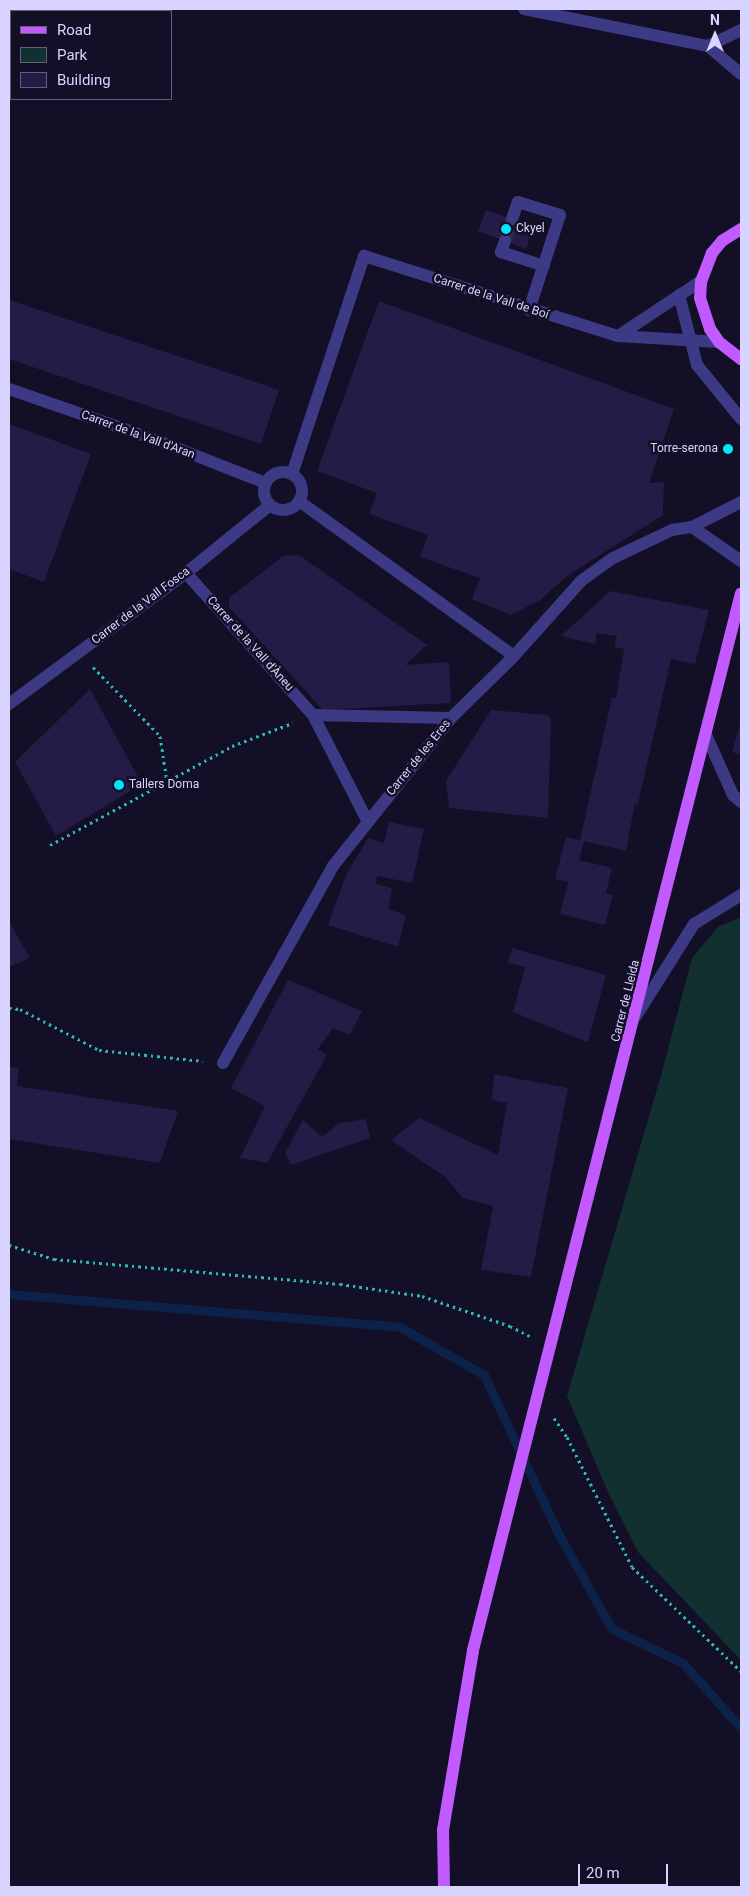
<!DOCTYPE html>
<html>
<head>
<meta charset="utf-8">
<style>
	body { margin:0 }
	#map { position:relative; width:750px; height:1896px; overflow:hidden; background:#130f26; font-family:Roboto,sans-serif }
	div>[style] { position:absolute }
	.green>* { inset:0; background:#12302f }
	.stream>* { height:9px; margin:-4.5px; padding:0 4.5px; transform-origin:4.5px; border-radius:4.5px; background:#0c2248 }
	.building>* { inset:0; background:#241b47 }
	.minor-tunnel>* { height:12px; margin-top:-6px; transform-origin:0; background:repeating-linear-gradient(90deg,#312d47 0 12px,transparent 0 18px) }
	.path>* { height:3px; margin-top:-1.5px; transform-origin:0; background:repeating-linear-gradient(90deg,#2fb8b0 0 2.5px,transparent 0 6.5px) }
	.minor>* { height:12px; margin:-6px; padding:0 6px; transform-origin:6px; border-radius:6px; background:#3d3a85 }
	.minor>.ring { margin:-6px; padding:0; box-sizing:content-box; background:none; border:12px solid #3d3a85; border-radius:50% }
	.major>* { height:12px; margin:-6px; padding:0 6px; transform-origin:6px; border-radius:6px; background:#c25bff }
	.dots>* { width:14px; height:14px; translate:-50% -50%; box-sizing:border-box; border:2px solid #130f26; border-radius:50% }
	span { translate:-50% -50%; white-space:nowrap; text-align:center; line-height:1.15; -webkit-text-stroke:5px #130f26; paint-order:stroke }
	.poi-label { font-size:12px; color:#d9d4ff }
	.left { translate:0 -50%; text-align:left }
	.right { translate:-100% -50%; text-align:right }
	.street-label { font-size:12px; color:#d9d4ff }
	.frame { position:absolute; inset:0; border:10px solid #d9d4ff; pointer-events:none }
	.legend { position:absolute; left:10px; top:10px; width:162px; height:90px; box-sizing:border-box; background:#130f26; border:1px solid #625e7d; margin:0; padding:6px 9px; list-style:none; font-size:15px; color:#d9d4ff }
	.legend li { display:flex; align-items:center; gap:10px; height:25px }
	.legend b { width:25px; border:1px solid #625e7d }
	.north { position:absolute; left:690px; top:10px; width:50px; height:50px; -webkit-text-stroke:4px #130f26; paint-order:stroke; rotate:0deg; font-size:14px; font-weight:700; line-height:20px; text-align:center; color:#d9d4ff }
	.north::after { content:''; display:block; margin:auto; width:18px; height:22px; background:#d9d4ff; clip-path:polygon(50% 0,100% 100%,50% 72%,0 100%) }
	.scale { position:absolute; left:578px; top:1864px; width:90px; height:22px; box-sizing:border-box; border:2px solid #d9d4ff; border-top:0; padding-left:6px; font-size:15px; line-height:18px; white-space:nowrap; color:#d9d4ff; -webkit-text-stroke:4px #130f26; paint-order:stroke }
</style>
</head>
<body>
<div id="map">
	<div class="green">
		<i style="clip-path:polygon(741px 917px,741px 1660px,638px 1552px,608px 1492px,567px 1396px,662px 1072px,692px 958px,718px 927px)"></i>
	</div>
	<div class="stream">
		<i style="left:9px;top:1294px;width:392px;rotate:4.8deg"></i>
		<i style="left:400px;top:1327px;width:97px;rotate:29.7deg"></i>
		<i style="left:484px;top:1375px;width:177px;rotate:64.9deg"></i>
		<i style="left:559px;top:1535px;width:108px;rotate:60.6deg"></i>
		<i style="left:612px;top:1629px;width:79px;rotate:25.6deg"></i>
		<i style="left:683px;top:1663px;width:87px;rotate:48.3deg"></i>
	</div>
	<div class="building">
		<i style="clip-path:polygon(486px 210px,534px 227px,526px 249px,478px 231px)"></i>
		<i style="clip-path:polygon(9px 300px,279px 390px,261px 444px,9px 359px)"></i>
		<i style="clip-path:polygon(379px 301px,674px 409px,649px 483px,664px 482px,663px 515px,567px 576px,540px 600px,511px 615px,472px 599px,480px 578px,420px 557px,428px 535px,369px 514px,377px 493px,317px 471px)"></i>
		<i style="clip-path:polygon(9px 424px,91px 454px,44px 582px,9px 569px)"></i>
		<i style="clip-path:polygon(299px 555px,427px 645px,405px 665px,449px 662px,451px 703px,323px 710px,229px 607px,229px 598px,283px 556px)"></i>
		<i style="clip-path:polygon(610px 591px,709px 610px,695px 664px,671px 659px,638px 804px,635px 803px,626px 851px,584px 841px,579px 860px,612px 868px,606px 893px,613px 895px,605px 925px,560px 914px,568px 882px,555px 879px,566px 837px,580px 840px,612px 697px,616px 698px,624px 649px,614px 647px,617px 636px,597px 633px,595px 644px,561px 636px)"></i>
		<i style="clip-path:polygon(90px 689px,142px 784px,56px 836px,15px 762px)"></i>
		<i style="clip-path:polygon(491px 710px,547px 715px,551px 719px,548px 818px,449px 808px,446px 781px)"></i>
		<i style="clip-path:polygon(741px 720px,741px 755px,732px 752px)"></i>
		<i style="clip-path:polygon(389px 822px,424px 829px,412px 883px,377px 876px,376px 884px,392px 888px,388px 909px,406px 915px,398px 947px,328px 925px,346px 875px,368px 838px,384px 843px)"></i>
		<i style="clip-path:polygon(9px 922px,30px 958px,9px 967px)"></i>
		<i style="clip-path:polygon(512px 948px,606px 975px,588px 1042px,513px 1012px,525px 967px,508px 963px)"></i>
		<i style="clip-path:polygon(288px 980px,362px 1011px,350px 1035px,333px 1028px,318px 1049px,327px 1055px,267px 1163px,240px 1158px,265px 1106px,231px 1088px)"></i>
		<i style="clip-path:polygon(9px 1067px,19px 1068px,17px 1086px,178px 1111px,160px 1163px,9px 1139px)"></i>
		<i style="clip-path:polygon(494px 1074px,568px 1088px,531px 1277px,481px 1270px,493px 1206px,463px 1198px,445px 1177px,391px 1140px,419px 1118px,498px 1155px,507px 1103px,492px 1100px)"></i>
		<i style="clip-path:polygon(366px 1119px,370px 1138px,291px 1165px,285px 1153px,303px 1120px,322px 1137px,339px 1123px)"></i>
	</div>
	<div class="minor-tunnel">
		<i style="left:505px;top:241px;width:23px;rotate:-72deg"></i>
	</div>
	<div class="path">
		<i style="left:93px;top:667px;width:96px;rotate:45.8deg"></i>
		<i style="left:160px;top:736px;width:46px;rotate:81.2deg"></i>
		<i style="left:50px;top:845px;width:207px;rotate:-28.5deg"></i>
		<i style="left:232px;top:746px;width:65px;rotate:-20.7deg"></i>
		<i style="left:9px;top:1008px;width:11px;rotate:5deg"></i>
		<i style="left:20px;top:1009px;width:89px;rotate:27.4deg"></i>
		<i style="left:99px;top:1050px;width:104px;rotate:6.1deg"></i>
		<i style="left:9px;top:1245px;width:47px;rotate:17.3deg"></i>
		<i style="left:54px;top:1259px;width:287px;rotate:5deg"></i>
		<i style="left:340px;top:1284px;width:83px;rotate:8.3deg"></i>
		<i style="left:422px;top:1296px;width:93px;rotate:18.8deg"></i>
		<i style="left:510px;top:1326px;width:22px;rotate:27deg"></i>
		<i style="left:554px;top:1418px;width:23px;rotate:56deg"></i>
		<i style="left:567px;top:1437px;width:145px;rotate:63.4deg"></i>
		<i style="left:632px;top:1567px;width:151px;rotate:43.7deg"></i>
	</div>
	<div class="minor">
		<i style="left:524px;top:9px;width:188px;rotate:11.4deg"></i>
		<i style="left:708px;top:46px;width:43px;rotate:40.3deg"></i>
		<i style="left:708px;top:46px;width:37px;rotate:-26deg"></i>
		<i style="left:512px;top:219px;width:18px;rotate:-71deg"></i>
		<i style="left:518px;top:202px;width:44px;rotate:17.2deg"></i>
		<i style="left:560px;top:215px;width:100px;rotate:108.1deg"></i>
		<i style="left:505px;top:241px;width:12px;rotate:110deg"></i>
		<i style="left:501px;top:252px;width:45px;rotate:18deg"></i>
		<i style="left:679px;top:295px;width:72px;rotate:75.6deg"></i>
		<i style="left:697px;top:365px;width:70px;rotate:50.8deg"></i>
		<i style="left:618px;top:336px;width:100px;rotate:-33.5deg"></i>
		<i style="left:9px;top:389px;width:156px;rotate:19.1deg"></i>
		<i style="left:156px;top:440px;width:118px;rotate:21.4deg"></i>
		<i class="ring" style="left:264px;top:472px;width:26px;height:26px"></i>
		<i style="left:292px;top:474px;width:230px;rotate:-71.7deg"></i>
		<i style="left:364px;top:256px;width:266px;rotate:17.5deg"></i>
		<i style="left:618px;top:336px;width:101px;rotate:3.4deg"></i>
		<i style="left:299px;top:501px;width:265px;rotate:35.8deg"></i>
		<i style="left:692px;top:527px;width:60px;rotate:34.8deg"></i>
		<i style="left:186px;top:573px;width:191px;rotate:48.2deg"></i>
		<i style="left:313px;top:715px;width:138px;rotate:1.2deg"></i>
		<i style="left:9px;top:704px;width:220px;rotate:-36.5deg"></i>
		<i style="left:186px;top:573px;width:108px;rotate:-39deg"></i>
		<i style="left:313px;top:715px;width:120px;rotate:62.8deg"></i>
		<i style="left:707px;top:737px;width:64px;rotate:65.9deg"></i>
		<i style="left:733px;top:795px;width:11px;rotate:41deg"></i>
		<i style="left:636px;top:1016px;width:109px;rotate:-57.8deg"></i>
		<i style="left:694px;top:924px;width:55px;rotate:-31.7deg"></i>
		<i style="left:223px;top:1063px;width:226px;rotate:-60.8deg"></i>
		<i style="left:333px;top:866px;width:189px;rotate:-51.4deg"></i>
		<i style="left:451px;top:718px;width:88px;rotate:-44.5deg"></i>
		<i style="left:514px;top:656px;width:101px;rotate:-48.2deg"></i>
		<i style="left:581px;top:581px;width:39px;rotate:-36deg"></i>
		<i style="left:613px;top:558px;width:65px;rotate:-25.4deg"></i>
		<i style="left:672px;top:530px;width:20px;rotate:-9deg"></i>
		<i style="left:692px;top:527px;width:55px;rotate:-27deg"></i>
	</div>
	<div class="major">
		<i style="left:741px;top:229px;width:22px;rotate:148deg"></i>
		<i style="left:722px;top:241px;width:16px;rotate:130deg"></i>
		<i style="left:712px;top:253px;width:30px;rotate:111deg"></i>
		<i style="left:701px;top:281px;width:17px;rotate:93deg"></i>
		<i style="left:700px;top:298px;width:33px;rotate:72deg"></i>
		<i style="left:710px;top:329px;width:16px;rotate:55deg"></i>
		<i style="left:719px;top:342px;width:28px;rotate:38deg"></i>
		<i style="left:444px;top:1887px;width:57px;rotate:-91deg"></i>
		<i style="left:443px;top:1830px;width:182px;rotate:-80.5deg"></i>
		<i style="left:473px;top:1650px;width:1090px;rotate:-75.77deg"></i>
	</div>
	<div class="dots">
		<i style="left:506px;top:229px;background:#00e5ff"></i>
		<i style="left:728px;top:449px;background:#00e5ff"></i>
		<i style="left:119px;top:785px;background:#00e5ff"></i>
	</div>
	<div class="poi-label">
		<span class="left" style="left:516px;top:229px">Ckyel</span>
		<span class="right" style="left:718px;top:449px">Torre-serona</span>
		<span class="left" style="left:129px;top:785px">Tallers Doma</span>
	</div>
	<div class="street-label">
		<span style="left:491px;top:297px;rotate:18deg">Carrer de la Vall de Boí</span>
		<span style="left:138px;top:435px;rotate:20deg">Carrer de la Vall d'Aran</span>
		<span style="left:141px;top:606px;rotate:-37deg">Carrer de la Vall Fosca</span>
		<span style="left:250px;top:644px;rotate:48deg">Carrer de la Vall d'Àneu</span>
		<span style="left:419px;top:758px;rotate:-51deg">Carrer de les Eres</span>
		<span style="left:626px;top:1001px;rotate:-76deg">Carrer de Lleida</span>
	</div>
	<div class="frame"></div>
	<ul class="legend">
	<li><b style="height:6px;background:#c25bff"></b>Road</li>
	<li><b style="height:14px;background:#12302f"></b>Park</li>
	<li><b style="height:14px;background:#241b47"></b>Building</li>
	</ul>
	<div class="north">N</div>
	<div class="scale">20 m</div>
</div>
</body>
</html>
